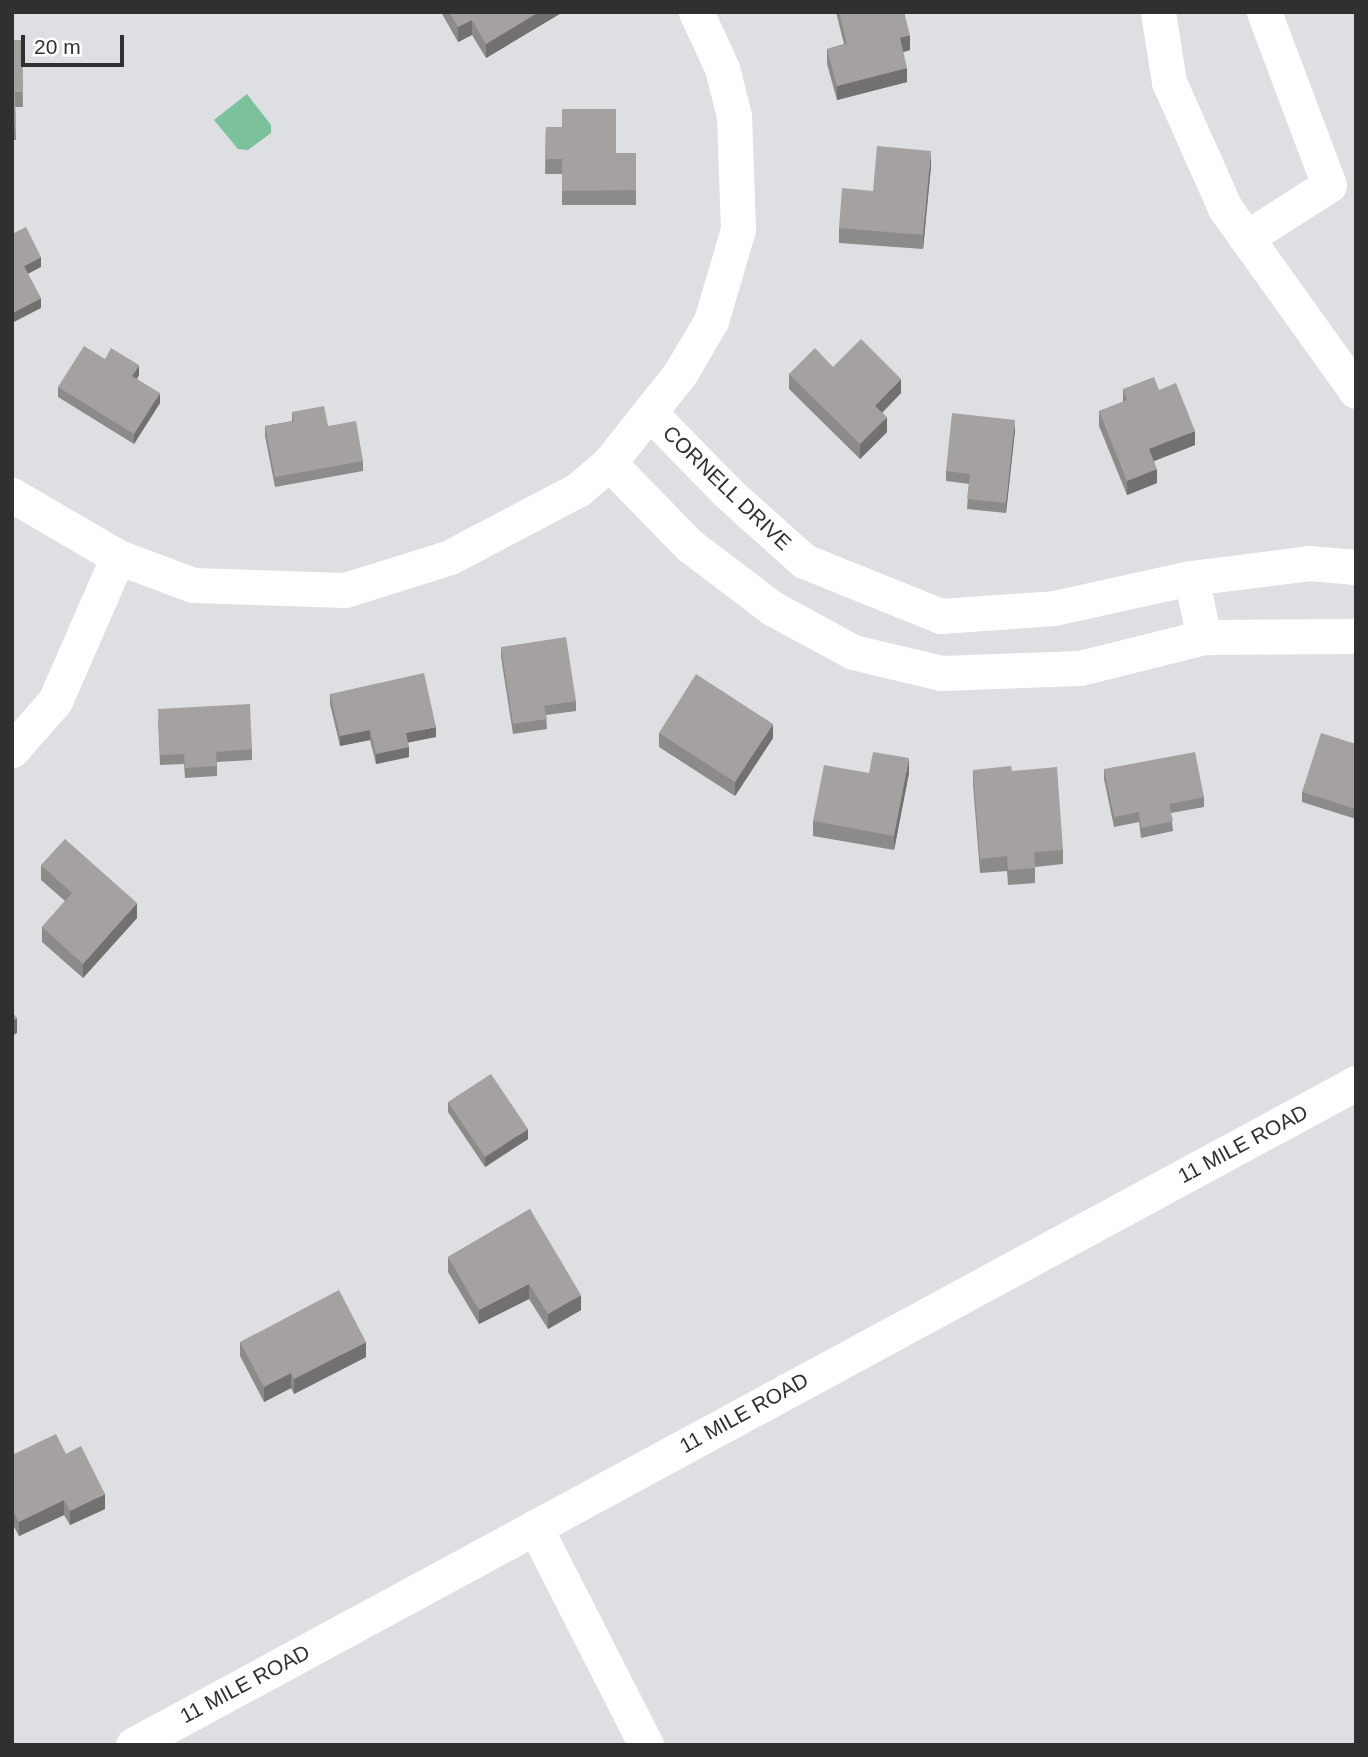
<!DOCTYPE html>
<html>
<head>
<meta charset="utf-8">
<style>
	body { margin:0 }
	#map { position:relative; width:1368px; height:1757px; overflow:hidden; background:#dedfe2; font-family:Arial,sans-serif }
	div>[style] { position:absolute }
	.green>* { inset:0; background:#7ac19c }
	.minor>* { height:35px; margin:-17.5px; padding:0 17.5px; transform-origin:17.5px; border-radius:17.5px; background:#fff }
	.wall>* { inset:0; background:#8d8a8a }
	.shaded-wall>* { inset:0; background:#737170 }
	.building>* { inset:0; background:#a4a1a0 }
	span { translate:-50% -50%; white-space:nowrap; text-align:center; line-height:1.15; -webkit-text-stroke:7px #fff; paint-order:stroke }
	.street-label { font-size:21px; color:#303031 }
	.frame { position:absolute; inset:0; border:14px solid #303031; pointer-events:none }
	.scale { position:absolute; left:21px; top:35px; width:103px; height:32px; box-sizing:border-box; border:4px solid #303031; border-top:0; padding-left:9px; font-size:21px; line-height:24px; white-space:nowrap; color:#303031; -webkit-text-stroke:5px #fff; paint-order:stroke }
</style>
</head>
<body>
<div id="map">
	<div class="green">
		<i style="clip-path:polygon(247px 94px,271px 125px,271px 133px,248px 150px,238px 149px,214px 120px)"></i>
	</div>
	<div class="minor">
		<i style="left:1158px;top:12px;width:71px;rotate:81.1deg"></i>
		<i style="left:1169px;top:82px;width:138px;rotate:66deg"></i>
		<i style="left:1225px;top:208px;width:225px;rotate:54.4deg"></i>
		<i style="left:1246px;top:238px;width:98px;rotate:-32.6deg"></i>
		<i style="left:1329px;top:185px;width:185px;rotate:-110.6deg"></i>
		<i style="left:651px;top:414px;width:109px;rotate:45.7deg"></i>
		<i style="left:727px;top:492px;width:103px;rotate:41.9deg"></i>
		<i style="left:804px;top:561px;width:148px;rotate:21.9deg"></i>
		<i style="left:941px;top:616px;width:113px;rotate:-4deg"></i>
		<i style="left:1054px;top:608px;width:140px;rotate:-12.4deg"></i>
		<i style="left:1191px;top:578px;width:119px;rotate:-7.2deg"></i>
		<i style="left:1309px;top:563px;width:47px;rotate:4.9deg"></i>
		<i style="left:609px;top:463px;width:115px;rotate:45.7deg"></i>
		<i style="left:689px;top:545px;width:104px;rotate:37.2deg"></i>
		<i style="left:772px;top:608px;width:92px;rotate:28.5deg"></i>
		<i style="left:853px;top:652px;width:90px;rotate:13.4deg"></i>
		<i style="left:941px;top:673px;width:139px;rotate:-2.1deg"></i>
		<i style="left:1080px;top:668px;width:128px;rotate:-14deg"></i>
		<i style="left:1204px;top:637px;width:152px;rotate:-0.4deg"></i>
		<i style="left:12px;top:495px;width:123px;rotate:30.3deg"></i>
		<i style="left:118px;top:557px;width:80px;rotate:20.5deg"></i>
		<i style="left:193px;top:585px;width:152px;rotate:1.9deg"></i>
		<i style="left:345px;top:590px;width:110px;rotate:-17.4deg"></i>
		<i style="left:450px;top:557px;width:146px;rotate:-27.8deg"></i>
		<i style="left:579px;top:489px;width:40px;rotate:-41deg"></i>
		<i style="left:609px;top:463px;width:116px;rotate:-51.6deg"></i>
		<i style="left:681px;top:372px;width:59px;rotate:-59.5deg"></i>
		<i style="left:711px;top:321px;width:96px;rotate:-73.6deg"></i>
		<i style="left:738px;top:229px;width:113px;rotate:-92deg"></i>
		<i style="left:734px;top:116px;width:49px;rotate:-104deg"></i>
		<i style="left:722px;top:68px;width:62px;rotate:-114.9deg"></i>
		<i style="left:1191px;top:578px;width:60px;rotate:77.6deg"></i>
		<i style="left:12px;top:750px;width:65px;rotate:-48.7deg"></i>
		<i style="left:55px;top:701px;width:157px;rotate:-66.4deg"></i>
		<i style="left:535px;top:1527px;width:245px;rotate:63deg"></i>
		<i style="left:133px;top:1745px;width:1391px;rotate:-28.43deg"></i>
	</div>
	<div class="wall">
		<i style="clip-path:polygon(441px 12px,563px 12px,486px 58px,472px 35px,458px 42px)"></i>
		<i style="clip-path:polygon(836px 12px,904px 12px,910px 50px,903px 52px,907px 82px,837px 100px,827px 64px,827px 49px,844px 44px)"></i>
		<i style="clip-path:polygon(12px 40px,22px 40px,23px 107px,15px 107px,16px 140px,12px 140px)"></i>
		<i style="clip-path:polygon(546px 127px,616px 153px,636px 153px,636px 205px,562px 205px,562px 174px,545px 174px)"></i>
		<i style="clip-path:polygon(931px 166px,923px 249px,839px 243px,839px 228px,873px 191px)"></i>
		<i style="clip-path:polygon(105px 359px,139px 375px,137px 379px,160px 403px,134px 444px,58px 397px,58px 387px)"></i>
		<i style="clip-path:polygon(833px 367px,901px 393px,882px 413px,887px 432px,860px 459px,789px 389px,789px 374px)"></i>
		<i style="clip-path:polygon(1123px 389px,1159px 390px,1195px 445px,1154px 461px,1157px 483px,1127px 495px,1099px 426px,1099px 411px,1123px 402px)"></i>
		<i style="clip-path:polygon(292px 412px,328px 426px,363px 461px,363px 471px,275px 487px,265px 436px,265px 426px,292px 421px)"></i>
		<i style="clip-path:polygon(1015px 430px,1006px 513px,967px 509px,969px 484px,946px 481px,946px 471px)"></i>
		<i style="clip-path:polygon(501px 647px,576px 701px,576px 711px,546px 715px,547px 729px,513px 734px,501px 657px)"></i>
		<i style="clip-path:polygon(330px 694px,436px 737px,408px 742px,409px 757px,376px 764px,370px 740px,340px 746px,330px 704px)"></i>
		<i style="clip-path:polygon(158px 719px,252px 749px,252px 760px,217px 762px,217px 776px,185px 778px,184px 764px,160px 765px)"></i>
		<i style="clip-path:polygon(659px 733px,773px 738px,735px 796px,659px 747px)"></i>
		<i style="clip-path:polygon(1356px 744px,1356px 819px,1302px 802px,1302px 792px)"></i>
		<i style="clip-path:polygon(1104px 769px,1204px 797px,1204px 807px,1171px 813px,1173px 831px,1141px 838px,1139px 822px,1114px 827px,1104px 779px)"></i>
		<i style="clip-path:polygon(973px 770px,1012px 771px,1063px 850px,1063px 864px,1035px 867px,1035px 883px,1008px 885px,1007px 871px,980px 873px,973px 784px)"></i>
		<i style="clip-path:polygon(869px 773px,909px 773px,894px 850px,813px 836px,813px 821px)"></i>
		<i style="clip-path:polygon(41px 865px,137px 918px,83px 978px,42px 942px,42px 927px,65px 901px,41px 880px)"></i>
		<i style="clip-path:polygon(448px 1102px,528px 1139px,485px 1167px,448px 1112px)"></i>
		<i style="clip-path:polygon(530px 1209px,581px 1310px,548px 1329px,529px 1299px,479px 1324px,448px 1272px,448px 1257px)"></i>
		<i style="clip-path:polygon(240px 1342px,366px 1357px,294px 1394px,291px 1388px,264px 1402px,240px 1356px)"></i>
		<i style="clip-path:polygon(66px 1454px,105px 1509px,70px 1525px,64px 1515px,19px 1536px,12px 1523px,12px 1455px)"></i>
	</div>
	<div class="shaded-wall">
		<i style="clip-path:polygon(539px 12px,563px 12px,486px 58px,486px 44px)"></i>
		<i style="clip-path:polygon(472px 20px,472px 35px,458px 42px,458px 27px)"></i>
		<i style="clip-path:polygon(910px 35px,910px 50px,900px 53px,900px 38px)"></i>
		<i style="clip-path:polygon(907px 68px,907px 82px,837px 100px,837px 86px)"></i>
		<i style="clip-path:polygon(931px 151px,931px 166px,923px 249px,923px 235px)"></i>
		<i style="clip-path:polygon(41px 257px,41px 267px,24px 276px,24px 266px)"></i>
		<i style="clip-path:polygon(41px 298px,41px 308px,12px 323px,12px 313px)"></i>
		<i style="clip-path:polygon(139px 365px,139px 375px,132px 386px,132px 376px)"></i>
		<i style="clip-path:polygon(901px 379px,901px 393px,875px 420px,875px 406px)"></i>
		<i style="clip-path:polygon(160px 393px,160px 403px,134px 444px,134px 434px)"></i>
		<i style="clip-path:polygon(887px 417px,887px 432px,860px 459px,860px 444px)"></i>
		<i style="clip-path:polygon(1015px 420px,1015px 430px,1006px 513px,1006px 503px)"></i>
		<i style="clip-path:polygon(1195px 431px,1195px 445px,1149px 463px,1149px 449px)"></i>
		<i style="clip-path:polygon(1157px 469px,1157px 483px,1127px 495px,1127px 481px)"></i>
		<i style="clip-path:polygon(773px 724px,773px 738px,735px 796px,735px 782px)"></i>
		<i style="clip-path:polygon(436px 727px,436px 737px,406px 743px,406px 733px)"></i>
		<i style="clip-path:polygon(370px 730px,370px 740px,340px 746px,340px 736px)"></i>
		<i style="clip-path:polygon(409px 747px,409px 757px,376px 764px,376px 754px)"></i>
		<i style="clip-path:polygon(909px 758px,909px 773px,894px 850px,894px 836px)"></i>
		<i style="clip-path:polygon(137px 903px,137px 918px,83px 978px,83px 964px)"></i>
		<i style="clip-path:polygon(17px 1018px,17px 1033px,12px 1036px,12px 1021px)"></i>
		<i style="clip-path:polygon(528px 1129px,528px 1139px,485px 1167px,485px 1157px)"></i>
		<i style="clip-path:polygon(529px 1284px,529px 1299px,479px 1324px,479px 1310px)"></i>
		<i style="clip-path:polygon(581px 1295px,581px 1310px,548px 1329px,548px 1314px)"></i>
		<i style="clip-path:polygon(366px 1342px,366px 1357px,294px 1394px,294px 1379px)"></i>
		<i style="clip-path:polygon(291px 1373px,291px 1388px,264px 1402px,264px 1387px)"></i>
		<i style="clip-path:polygon(105px 1494px,105px 1509px,70px 1525px,70px 1511px)"></i>
		<i style="clip-path:polygon(64px 1500px,64px 1515px,19px 1536px,19px 1522px)"></i>
	</div>
	<div class="building">
		<i style="clip-path:polygon(449px 12px,539px 12px,486px 44px,472px 20px,458px 27px)"></i>
		<i style="clip-path:polygon(839px 12px,904px 12px,910px 35px,900px 38px,907px 68px,837px 86px,827px 49px,847px 44px)"></i>
		<i style="clip-path:polygon(12px 40px,22px 40px,23px 92px,15px 92px,16px 125px,12px 125px)"></i>
		<i style="clip-path:polygon(562px 109px,616px 109px,616px 153px,636px 153px,636px 190px,562px 191px,562px 159px,545px 159px,546px 127px,562px 127px)"></i>
		<i style="clip-path:polygon(877px 146px,931px 151px,923px 235px,839px 228px,842px 188px,873px 191px)"></i>
		<i style="clip-path:polygon(26px 227px,41px 257px,24px 266px,41px 298px,12px 313px,12px 234px)"></i>
		<i style="clip-path:polygon(861px 339px,901px 379px,875px 406px,887px 417px,860px 444px,789px 374px,815px 348px,833px 367px)"></i>
		<i style="clip-path:polygon(84px 346px,105px 359px,111px 348px,139px 365px,132px 376px,160px 393px,134px 434px,58px 387px)"></i>
		<i style="clip-path:polygon(1154px 377px,1159px 390px,1176px 383px,1195px 431px,1149px 449px,1157px 469px,1127px 481px,1099px 411px,1127px 400px,1123px 389px)"></i>
		<i style="clip-path:polygon(324px 406px,328px 426px,356px 421px,363px 461px,275px 477px,265px 426px,294px 421px,292px 412px)"></i>
		<i style="clip-path:polygon(952px 413px,1015px 420px,1006px 503px,967px 499px,970px 474px,946px 471px)"></i>
		<i style="clip-path:polygon(566px 637px,576px 701px,544px 706px,547px 719px,513px 724px,501px 647px)"></i>
		<i style="clip-path:polygon(424px 673px,436px 727px,406px 733px,409px 747px,376px 754px,370px 730px,340px 736px,330px 694px)"></i>
		<i style="clip-path:polygon(696px 674px,773px 724px,735px 782px,659px 733px)"></i>
		<i style="clip-path:polygon(250px 704px,252px 749px,216px 752px,217px 766px,185px 768px,184px 754px,160px 755px,158px 709px)"></i>
		<i style="clip-path:polygon(1321px 733px,1356px 744px,1356px 809px,1302px 792px)"></i>
		<i style="clip-path:polygon(873px 752px,909px 758px,894px 836px,813px 821px,824px 765px,869px 773px)"></i>
		<i style="clip-path:polygon(1195px 752px,1204px 797px,1169px 804px,1173px 821px,1141px 828px,1139px 812px,1114px 817px,1104px 769px)"></i>
		<i style="clip-path:polygon(1011px 766px,1012px 771px,1057px 767px,1063px 850px,1034px 852px,1035px 868px,1008px 870px,1007px 856px,980px 859px,973px 770px)"></i>
		<i style="clip-path:polygon(65px 839px,137px 903px,83px 964px,42px 927px,72px 893px,41px 865px)"></i>
		<i style="clip-path:polygon(12px 1012px,17px 1018px,12px 1021px)"></i>
		<i style="clip-path:polygon(491px 1074px,528px 1129px,485px 1157px,448px 1102px)"></i>
		<i style="clip-path:polygon(530px 1209px,581px 1295px,548px 1314px,529px 1284px,479px 1310px,448px 1257px)"></i>
		<i style="clip-path:polygon(339px 1290px,366px 1342px,294px 1379px,291px 1373px,264px 1387px,240px 1342px)"></i>
		<i style="clip-path:polygon(56px 1434px,66px 1454px,81px 1446px,105px 1494px,70px 1511px,64px 1500px,19px 1522px,12px 1508px,12px 1455px)"></i>
	</div>
	<div class="street-label">
		<span style="left:727px;top:488px;rotate:44deg">CORNELL DRIVE</span>
		<span style="left:1243px;top:1144px;rotate:-28deg">11 MILE ROAD</span>
		<span style="left:744px;top:1413px;rotate:-29deg">11 MILE ROAD</span>
		<span style="left:245px;top:1684px;rotate:-28deg">11 MILE ROAD</span>
	</div>
	<div class="frame"></div>
	<div class="scale">20 m</div>
</div>
</body>
</html>
